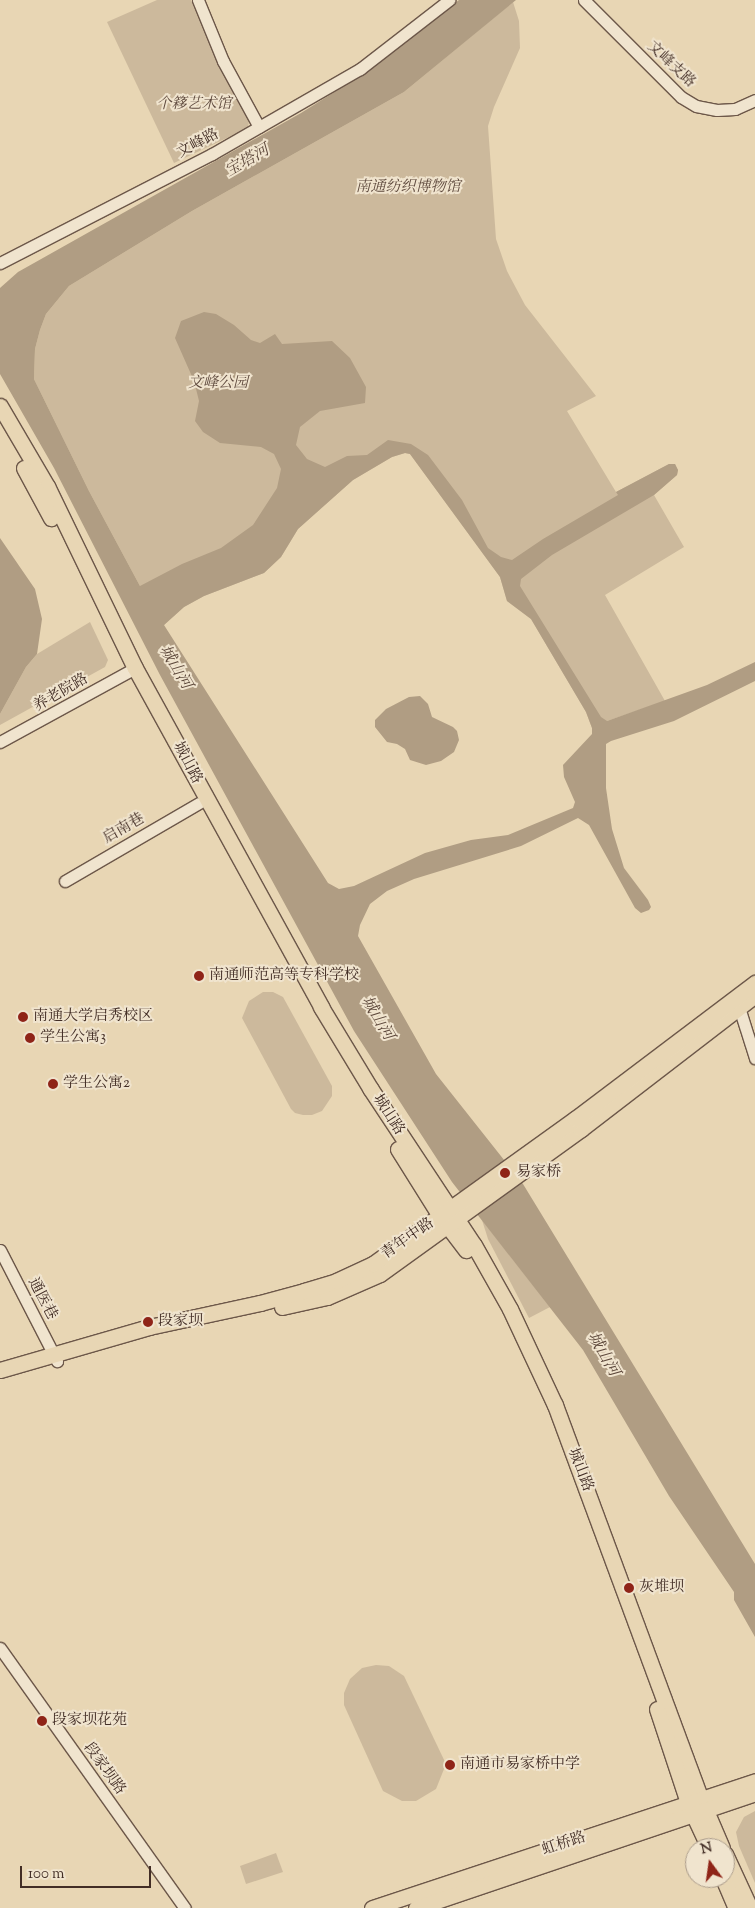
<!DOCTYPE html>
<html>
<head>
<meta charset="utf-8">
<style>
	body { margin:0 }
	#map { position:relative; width:755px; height:1908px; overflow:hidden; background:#e8d6b4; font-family:"Sorts Mill Goudy","Noto Serif SC",serif }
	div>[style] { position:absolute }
	.green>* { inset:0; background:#ccb99c }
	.water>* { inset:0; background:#b09d83 }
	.roads { filter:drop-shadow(1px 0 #6c5749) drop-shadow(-1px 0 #6c5749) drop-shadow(0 1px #6c5749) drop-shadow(0 -1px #6c5749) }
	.minor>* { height:11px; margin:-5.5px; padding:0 5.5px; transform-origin:5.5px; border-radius:5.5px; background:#f0e4ce }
	.major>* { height:15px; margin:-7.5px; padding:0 7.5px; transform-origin:7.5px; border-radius:7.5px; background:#e8d6b4 }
	.dots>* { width:14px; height:14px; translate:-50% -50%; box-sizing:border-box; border:2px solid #f0e4ce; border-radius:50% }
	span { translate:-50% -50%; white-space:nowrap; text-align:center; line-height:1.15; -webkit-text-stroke:4px #f0e4ce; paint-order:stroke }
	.street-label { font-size:15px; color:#422d25 }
	.park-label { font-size:15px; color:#5e493d; font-style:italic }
	.poi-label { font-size:15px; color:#422d25 }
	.left { translate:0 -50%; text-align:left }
	.water-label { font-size:16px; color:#5e493c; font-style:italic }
	.north { position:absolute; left:685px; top:1838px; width:50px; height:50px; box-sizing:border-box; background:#f0e4ce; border:1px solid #aa9b8a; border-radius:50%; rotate:346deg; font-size:14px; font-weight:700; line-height:20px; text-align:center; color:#422d25 }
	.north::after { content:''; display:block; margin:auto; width:18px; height:22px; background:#8f2418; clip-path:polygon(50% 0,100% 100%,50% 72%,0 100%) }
	.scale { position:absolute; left:20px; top:1866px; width:131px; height:22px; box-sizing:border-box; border:2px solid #422d25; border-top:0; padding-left:6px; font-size:15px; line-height:18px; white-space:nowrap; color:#422d25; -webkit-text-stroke:4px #f0e4ce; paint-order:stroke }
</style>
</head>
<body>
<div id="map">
	<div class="green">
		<i style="clip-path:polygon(157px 0,191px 0,249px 120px,248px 128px,174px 163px,107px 22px)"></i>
		<i style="clip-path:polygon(513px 2px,519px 21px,520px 48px,494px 107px,488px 126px,496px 239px,507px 271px,525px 305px,596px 396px,567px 411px,616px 492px,669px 464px,675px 464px,678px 470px,677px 475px,654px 495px,684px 547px,605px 595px,665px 701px,607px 721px,592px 728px,586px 712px,531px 619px,507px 601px,500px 577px,410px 454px,405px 453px,392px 457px,353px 480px,298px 529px,281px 557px,264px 573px,204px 596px,184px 607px,164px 625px,140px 586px,89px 491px,34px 379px,35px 349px,40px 330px,46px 314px,69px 286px,192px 211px,404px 92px)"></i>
		<i style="clip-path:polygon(90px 622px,108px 660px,105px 667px,0 725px,0 714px,26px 667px,37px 654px)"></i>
		<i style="clip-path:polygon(263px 992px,273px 992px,283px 997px,332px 1086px,332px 1096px,322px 1111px,312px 1115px,303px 1115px,295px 1113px,291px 1109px,242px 1018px,249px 1001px)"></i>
		<i style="clip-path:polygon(482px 1220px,550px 1307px,529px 1318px,488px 1239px)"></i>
		<i style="clip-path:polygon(376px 1665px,389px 1666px,404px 1676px,446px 1764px,436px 1789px,416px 1801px,402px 1801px,383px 1791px,344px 1705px,344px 1693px,350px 1679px,362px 1668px)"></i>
		<i style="clip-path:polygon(755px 1811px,755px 1883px,739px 1846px,736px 1832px,744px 1817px)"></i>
		<i style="clip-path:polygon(276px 1853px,283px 1872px,246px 1884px,240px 1866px)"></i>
	</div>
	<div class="water">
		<i style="clip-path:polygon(evenodd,459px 0,516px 0,404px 92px,192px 211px,69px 286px,46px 314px,40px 330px,35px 349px,34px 379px,89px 491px,140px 586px,182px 564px,221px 548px,253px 525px,277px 488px,281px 469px,274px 454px,261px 447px,220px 443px,203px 432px,195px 421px,199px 401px,194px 381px,175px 338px,181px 321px,204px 312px,216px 314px,234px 325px,251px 340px,260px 343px,275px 334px,282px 344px,332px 341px,350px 358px,366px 387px,365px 403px,320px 411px,300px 427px,296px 445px,307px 459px,325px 467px,347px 456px,367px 455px,388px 440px,411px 444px,428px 455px,462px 500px,488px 548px,501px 557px,512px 560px,543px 539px,618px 495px,616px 492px,669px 464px,675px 464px,678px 470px,677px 475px,654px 495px,552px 555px,521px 579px,520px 586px,601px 717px,607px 721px,707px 685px,755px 662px,755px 681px,674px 721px,611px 741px,606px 744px,606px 788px,612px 829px,624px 868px,648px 900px,651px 907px,649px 910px,641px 913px,635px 908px,589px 825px,578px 818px,521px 846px,414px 879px,387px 891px,370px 904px,360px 925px,358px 936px,436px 1074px,523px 1184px,755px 1564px,755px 1637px,734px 1600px,734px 1592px,669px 1496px,583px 1350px,452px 1182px,354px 1031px,160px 675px,54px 468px,0 374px,0 288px,18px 272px,301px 113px,360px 76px,459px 0,405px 453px,410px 454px,500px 577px,507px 601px,531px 619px,586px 712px,592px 728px,592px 734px,563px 765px,564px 777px,575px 802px,573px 808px,508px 835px,471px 840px,425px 853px,354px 886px,339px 889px,328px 883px,164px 625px,184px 607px,204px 596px,264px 573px,281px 557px,298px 529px,353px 480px,392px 457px,405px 453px)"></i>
		<i style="clip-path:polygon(0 538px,35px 589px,42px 619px,37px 654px,26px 667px,0 714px)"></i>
		<i style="clip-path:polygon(420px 696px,428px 704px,432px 717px,453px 727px,457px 731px,459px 740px,454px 752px,441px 761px,426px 765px,410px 760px,405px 749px,397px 744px,387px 742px,375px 727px,375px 720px,386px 709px,409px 697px)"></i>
	</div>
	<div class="roads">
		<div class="minor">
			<i style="left:198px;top:0;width:66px;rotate:67.7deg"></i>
			<i style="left:223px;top:61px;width:75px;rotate:61.4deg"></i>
			<i style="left:584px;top:0;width:137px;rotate:45deg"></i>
			<i style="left:681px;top:97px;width:17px;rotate:31deg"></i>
			<i style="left:696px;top:106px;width:21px;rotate:11deg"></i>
			<i style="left:717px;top:110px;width:18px;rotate:-3deg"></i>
			<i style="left:735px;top:109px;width:22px;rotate:-24deg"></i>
			<i style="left:0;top:263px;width:238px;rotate:-27.2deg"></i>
			<i style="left:212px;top:154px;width:171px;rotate:-29.9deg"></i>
			<i style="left:360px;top:69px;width:113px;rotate:-37.8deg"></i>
			<i style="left:0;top:742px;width:154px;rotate:-28.7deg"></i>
			<i style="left:65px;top:881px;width:155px;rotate:-30.2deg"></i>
			<i style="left:737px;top:1001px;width:60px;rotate:72.5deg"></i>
			<i style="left:0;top:1250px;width:125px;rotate:62.8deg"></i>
			<i style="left:0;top:1648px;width:319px;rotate:54.6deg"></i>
		</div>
		<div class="major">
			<i style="left:0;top:406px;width:93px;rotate:59.6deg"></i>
			<i style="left:47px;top:486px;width:202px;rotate:64.2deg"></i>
			<i style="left:135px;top:668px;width:387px;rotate:61.2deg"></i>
			<i style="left:321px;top:1007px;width:95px;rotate:58.8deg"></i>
			<i style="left:370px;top:1088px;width:188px;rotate:56.5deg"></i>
			<i style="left:474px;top:1245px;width:73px;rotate:60.6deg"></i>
			<i style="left:510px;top:1309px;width:106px;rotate:64.9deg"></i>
			<i style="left:555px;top:1405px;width:420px;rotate:69.7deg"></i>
			<i style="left:701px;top:1799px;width:53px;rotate:66.8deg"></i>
			<i style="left:24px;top:468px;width:57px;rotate:61.6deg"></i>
			<i style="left:398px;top:1149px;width:79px;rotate:57.9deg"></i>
			<i style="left:440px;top:1216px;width:43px;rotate:52.6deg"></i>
			<i style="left:282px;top:1307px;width:46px;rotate:-12.5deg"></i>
			<i style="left:327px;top:1297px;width:58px;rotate:-23.5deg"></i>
			<i style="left:380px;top:1274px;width:248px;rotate:-35.8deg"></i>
			<i style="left:581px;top:1129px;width:220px;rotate:-37.6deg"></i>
			<i style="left:0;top:1370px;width:155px;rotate:-16.1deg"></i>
			<i style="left:149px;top:1327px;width:114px;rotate:-12.2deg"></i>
			<i style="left:260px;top:1303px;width:46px;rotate:-15.3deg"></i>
			<i style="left:304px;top:1291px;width:34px;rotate:-17deg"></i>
			<i style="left:336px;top:1281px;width:41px;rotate:-24.7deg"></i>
			<i style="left:373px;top:1264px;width:249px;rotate:-35.7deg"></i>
			<i style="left:575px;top:1119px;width:226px;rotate:-37.1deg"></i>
			<i style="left:657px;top:1709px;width:99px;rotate:71.7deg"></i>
			<i style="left:688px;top:1803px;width:50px;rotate:65deg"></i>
			<i style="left:725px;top:1854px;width:60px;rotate:65.2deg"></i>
			<i style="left:723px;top:1878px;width:33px;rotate:67deg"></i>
			<i style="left:372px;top:1908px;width:404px;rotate:-18.3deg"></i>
			<i style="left:416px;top:1908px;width:358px;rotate:-18.7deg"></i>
		</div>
	</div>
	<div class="dots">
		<i style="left:199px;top:976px;background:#8f2418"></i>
		<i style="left:23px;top:1017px;background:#8f2418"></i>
		<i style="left:30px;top:1038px;background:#8f2418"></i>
		<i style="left:53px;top:1084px;background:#8f2418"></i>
		<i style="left:505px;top:1173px;background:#8f2418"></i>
		<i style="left:148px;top:1322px;background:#8f2418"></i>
		<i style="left:629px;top:1588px;background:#8f2418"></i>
		<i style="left:42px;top:1721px;background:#8f2418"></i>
		<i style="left:450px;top:1765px;background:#8f2418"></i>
	</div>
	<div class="street-label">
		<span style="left:671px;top:65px;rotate:43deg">文峰支路</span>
		<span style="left:198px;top:144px;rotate:-28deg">文峰路</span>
		<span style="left:61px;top:693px;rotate:-30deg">养老院路</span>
		<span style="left:187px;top:763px;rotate:62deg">城山路</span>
		<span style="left:124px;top:829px;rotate:-30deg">启南巷</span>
		<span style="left:388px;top:1115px;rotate:57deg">城山路</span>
		<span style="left:408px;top:1239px;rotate:-35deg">青年中路</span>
		<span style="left:42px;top:1299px;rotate:62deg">通医巷</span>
		<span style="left:580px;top:1470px;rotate:69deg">城山路</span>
		<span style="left:104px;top:1769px;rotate:54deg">段家坝路</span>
		<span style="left:564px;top:1844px;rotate:-18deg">虹桥路</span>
	</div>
	<div class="park-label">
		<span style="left:194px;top:105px">个簃艺术馆</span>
		<span style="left:408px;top:188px">南通纺织博物馆</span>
		<span style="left:218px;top:384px">文峰公园</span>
	</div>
	<div class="poi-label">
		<span class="left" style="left:209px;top:976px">南通师范高等专科学校</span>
		<span class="left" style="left:33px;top:1017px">南通大学启秀校区</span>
		<span class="left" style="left:40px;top:1038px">学生公寓3</span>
		<span class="left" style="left:63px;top:1084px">学生公寓2</span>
		<span class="left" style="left:516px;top:1173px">易家桥</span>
		<span class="left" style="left:158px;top:1322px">段家坝</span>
		<span class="left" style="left:639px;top:1588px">灰堆坝</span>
		<span class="left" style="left:52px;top:1721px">段家坝花苑</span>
		<span class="left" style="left:460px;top:1765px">南通市易家桥中学</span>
	</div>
	<div class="water-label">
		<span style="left:248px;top:162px;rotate:-30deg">宝塔河</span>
		<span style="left:174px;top:668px;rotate:59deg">城山河</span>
		<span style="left:376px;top:1019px;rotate:59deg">城山河</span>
		<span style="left:602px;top:1355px;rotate:60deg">城山河</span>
	</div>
	<div class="north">N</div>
	<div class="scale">100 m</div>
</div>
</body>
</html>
